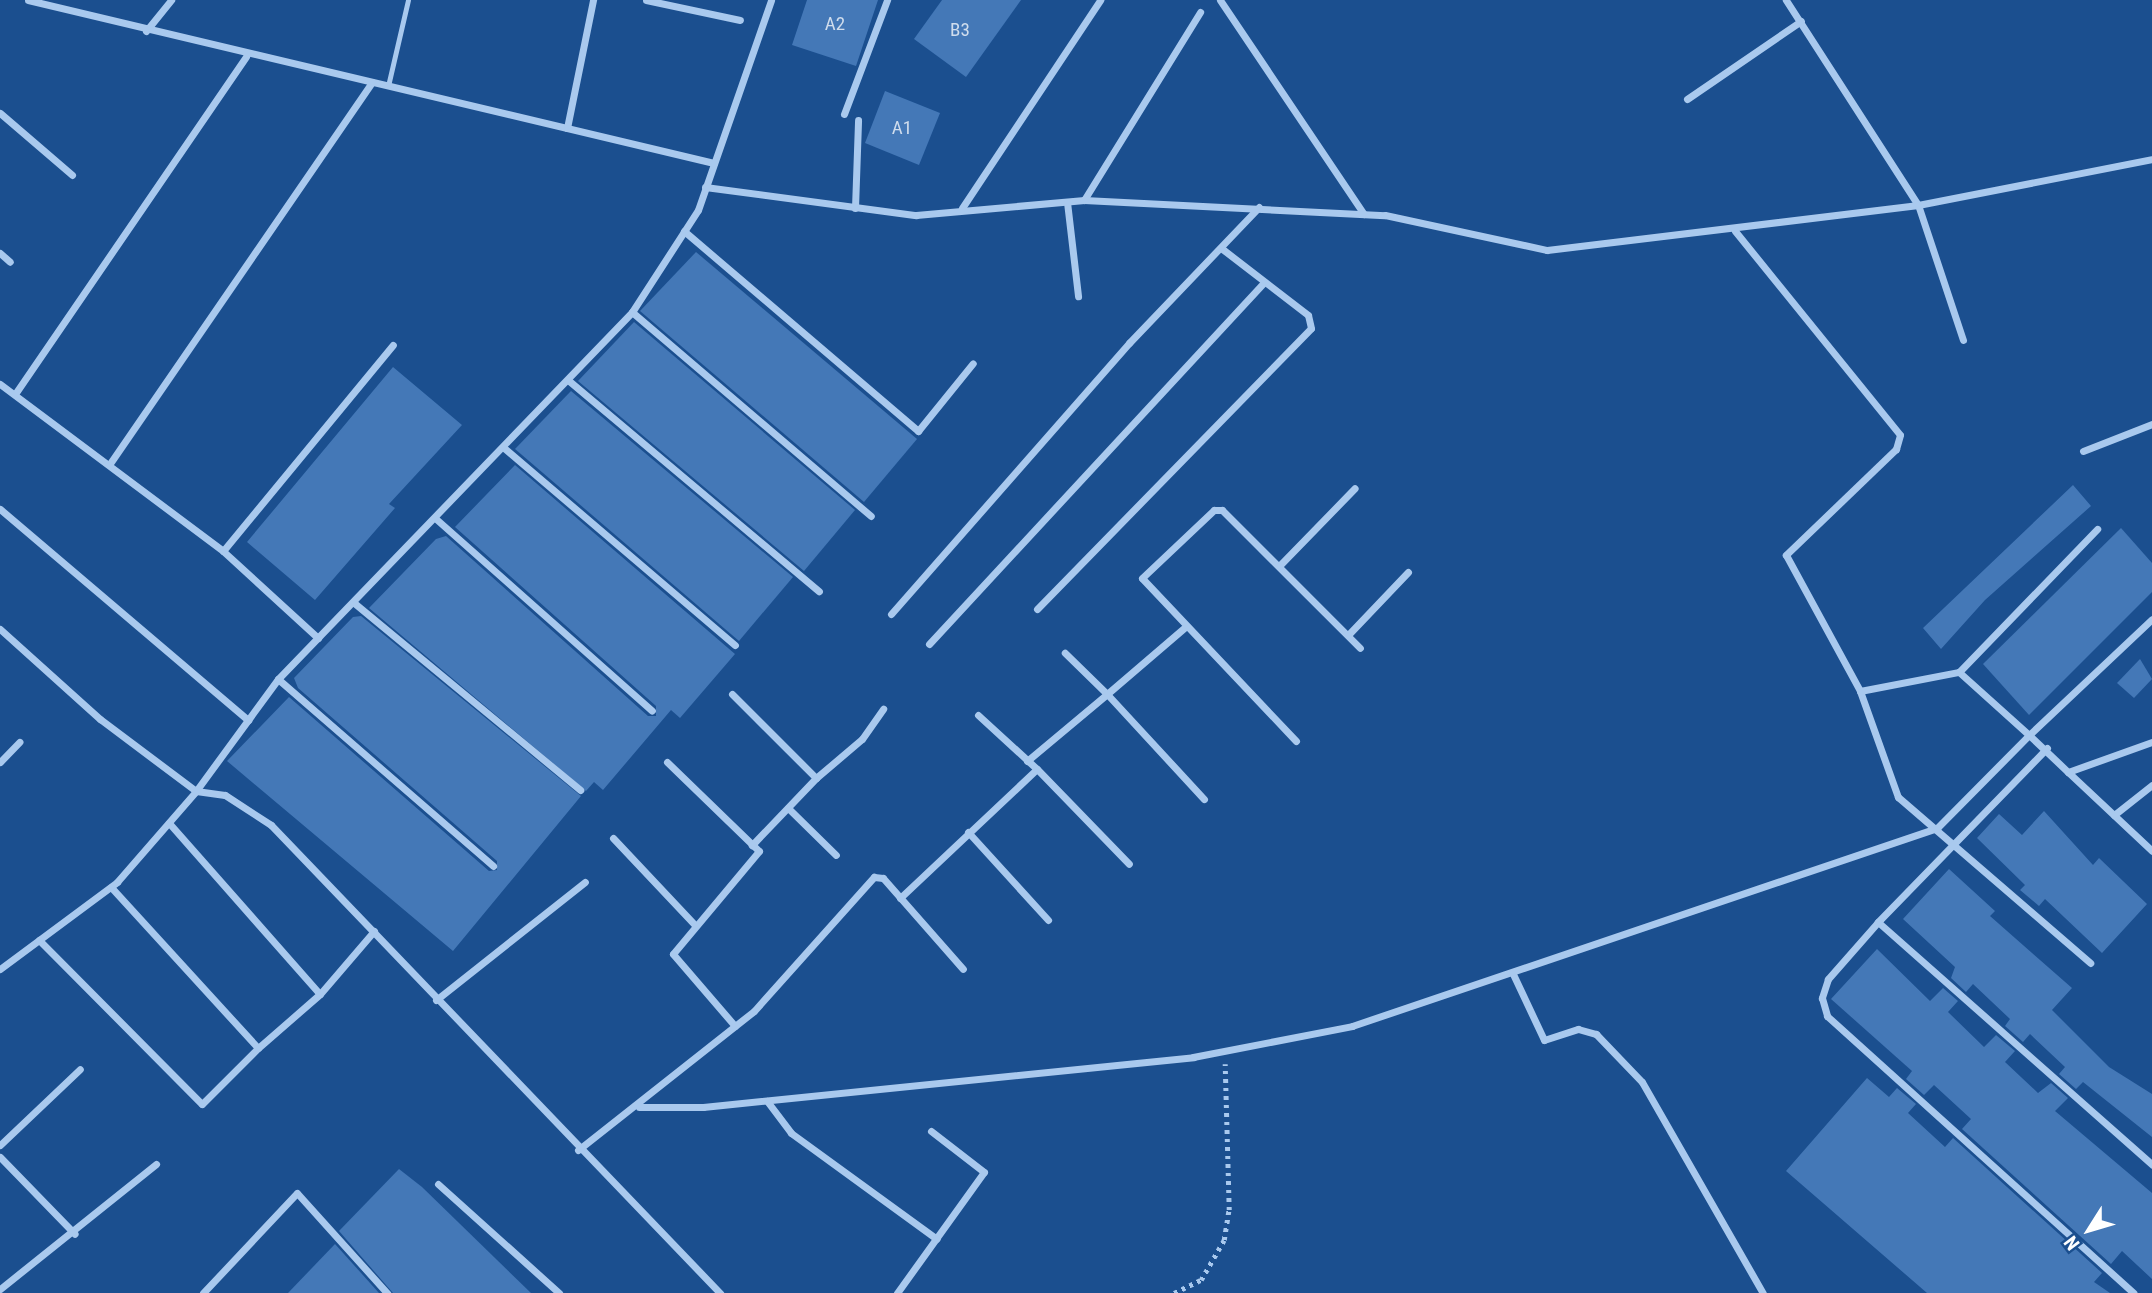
<!DOCTYPE html>
<html>
<head>
<meta charset="utf-8">
<style>
	body { margin:0 }
	#map { position:relative; width:2152px; height:1293px; overflow:hidden; background:#1b4f8f; font-family:"Roboto Condensed",sans-serif }
	div>[style] { position:absolute }
	.building>* { inset:0; background:#4478b7 }
	.path>* { height:4.5px; margin-top:-2.25px; transform-origin:0; background:repeating-linear-gradient(90deg,#a9c9ee 0 3.5px,transparent 0 8.5px) }
	.service>* { height:5px; margin:-2.5px; padding:0 2.5px; transform-origin:2.5px; border-radius:2.5px; background:#a9c9ee }
	.minor>* { height:7px; margin:-3.5px; padding:0 3.5px; transform-origin:3.5px; border-radius:3.5px; background:#a9c9ee }
	span { translate:-50% -50%; white-space:nowrap; text-align:center; line-height:1.15; -webkit-text-stroke:5px #1b4f8f; paint-order:stroke }
	.number-label { font-size:19px; color:#d0dded }
	.number-label span { -webkit-text-stroke-width:0 }
	.north { position:absolute; left:2054px; top:1195px; width:70px; height:70px; -webkit-text-stroke:5px #1b4f8f; paint-order:stroke; rotate:233deg; font-size:19px; font-weight:700; line-height:28px; text-align:center; color:#fff }
	.north::after { content:''; display:block; margin:auto; width:24px; height:32px; background:#fff; clip-path:polygon(50% 0,100% 100%,50% 72%,0 100%) }
</style>
</head>
<body>
<div id="map">
	<div class="building">
		<i style="clip-path:polygon(807px 0,878px 0,856px 66px,792px 45px)"></i>
		<i style="clip-path:polygon(942px 0,1021px 0,966px 77px,914px 39px)"></i>
		<i style="clip-path:polygon(885px 91px,940px 113px,919px 165px,865px 143px)"></i>
		<i style="clip-path:polygon(696px 252px,917px 439px,864px 502px,640px 311px)"></i>
		<i style="clip-path:polygon(634px 322px,855px 510px,804px 571px,578px 381px)"></i>
		<i style="clip-path:polygon(393px 367px,462px 425px,389px 504px,395px 508px,315px 600px,247px 542px)"></i>
		<i style="clip-path:polygon(571px 391px,793px 577px,739px 641px,515px 449px)"></i>
		<i style="clip-path:polygon(515px 465px,735px 654px,680px 718px,671px 710px,603px 790px,594px 782px,586px 791px,369px 608px,436px 539px,446px 536px,648px 716px,656px 716px,656px 706px,455px 527px)"></i>
		<i style="clip-path:polygon(2073px 485px,2091px 506px,1985px 600px,1941px 649px,1923px 628px)"></i>
		<i style="clip-path:polygon(2121px 528px,2152px 563px,2152px 592px,2029px 715px,1983px 664px)"></i>
		<i style="clip-path:polygon(361px 616px,581px 796px,453px 951px,227px 761px,289px 697px,489px 871px,497px 870px,497px 861px,298px 688px,294px 678px,353px 617px)"></i>
		<i style="clip-path:polygon(2140px 659px,2152px 679px,2134px 698px,2117px 683px)"></i>
		<i style="clip-path:polygon(2044px 811px,2093px 865px,2099px 858px,2147px 904px,2102px 953px,2045px 899px,2039px 906px,2020px 890px,2025px 885px,1977px 838px,1999px 814px,2022px 835px)"></i>
		<i style="clip-path:polygon(1949px 869px,1995px 911px,1990px 916px,2072px 988px,2052px 1010px,2109px 1067px,2152px 1094px,2152px 1137px,2083px 1082px,2076px 1089px,2059px 1074px,2065px 1067px,2030px 1034px,2023px 1042px,2005px 1026px,2010px 1019px,1973px 984px,1966px 992px,1951px 978px,1955px 967px,1903px 919px)"></i>
		<i style="clip-path:polygon(1877px 949px,1930px 1001px,1943px 988px,1958px 1001px,1948px 1012px,1984px 1047px,1996px 1035px,2015px 1051px,2005px 1062px,2038px 1093px,2051px 1083px,2068px 1098px,2055px 1111px,2152px 1193px,2152px 1279px,2122px 1251px,2111px 1264px,1962px 1129px,1971px 1119px,1934px 1085px,1924px 1095px,1906px 1079px,1912px 1071px,1831px 999px)"></i>
		<i style="clip-path:polygon(1867px 1078px,1889px 1097px,1897px 1088px,1916px 1104px,1908px 1113px,1945px 1147px,1953px 1138px,2102px 1273px,2094px 1282px,2110px 1293px,1927px 1293px,1786px 1171px)"></i>
		<i style="clip-path:polygon(399px 1169px,422px 1187px,531px 1293px,393px 1293px,339px 1231px)"></i>
		<i style="clip-path:polygon(335px 1244px,379px 1293px,288px 1293px)"></i>
	</div>
	<div class="path">
		<i style="left:1174px;top:1293px;width:30px;rotate:-26deg"></i>
		<i style="left:1201px;top:1280px;width:46px;rotate:-60.1deg"></i>
		<i style="left:1224px;top:1240px;width:30px;rotate:-81deg"></i>
		<i style="left:1229px;top:1210px;width:146px;rotate:-91.6deg"></i>
	</div>
	<div class="service">
		<i style="left:388px;top:86px;width:88px;rotate:-76.9deg"></i>
	</div>
	<div class="minor">
		<i style="left:28px;top:0;width:705px;rotate:13.37deg"></i>
		<i style="left:646px;top:0;width:96px;rotate:12deg"></i>
		<i style="left:1220px;top:0;width:258px;rotate:56.1deg"></i>
		<i style="left:146px;top:31px;width:40px;rotate:-51deg"></i>
		<i style="left:1687px;top:99px;width:138px;rotate:-34.4deg"></i>
		<i style="left:0;top:113px;width:95px;rotate:40.7deg"></i>
		<i style="left:844px;top:114px;width:122px;rotate:-69.3deg"></i>
		<i style="left:567px;top:128px;width:131px;rotate:-78.5deg"></i>
		<i style="left:705px;top:187px;width:213px;rotate:7.6deg"></i>
		<i style="left:916px;top:215px;width:169px;rotate:-5.1deg"></i>
		<i style="left:1084px;top:200px;width:301px;rotate:2.9deg"></i>
		<i style="left:1385px;top:215px;width:166px;rotate:12.2deg"></i>
		<i style="left:1547px;top:250px;width:374px;rotate:-6.9deg"></i>
		<i style="left:1918px;top:205px;width:244px;rotate:-122.8deg"></i>
		<i style="left:1084px;top:200px;width:221px;rotate:-58.3deg"></i>
		<i style="left:1067px;top:202px;width:95px;rotate:83.3deg"></i>
		<i style="left:855px;top:208px;width:88px;rotate:-88deg"></i>
		<i style="left:962px;top:208px;width:250px;rotate:-56.4deg"></i>
		<i style="left:684px;top:231px;width:308px;rotate:40.5deg"></i>
		<i style="left:918px;top:431px;width:87px;rotate:-51deg"></i>
		<i style="left:1735px;top:231px;width:262px;rotate:51deg"></i>
		<i style="left:1900px;top:435px;width:15px;rotate:106deg"></i>
		<i style="left:1896px;top:449px;width:153px;rotate:136.1deg"></i>
		<i style="left:1786px;top:555px;width:155px;rotate:61.4deg"></i>
		<i style="left:1860px;top:691px;width:113px;rotate:70.3deg"></i>
		<i style="left:1898px;top:797px;width:254px;rotate:40.8deg"></i>
		<i style="left:0;top:253px;width:13px;rotate:42deg"></i>
		<i style="left:632px;top:312px;width:314px;rotate:40.5deg"></i>
		<i style="left:1963px;top:340px;width:142px;rotate:-108.4deg"></i>
		<i style="left:1918px;top:205px;width:238px;rotate:-11.1deg"></i>
		<i style="left:568px;top:380px;width:328px;rotate:40.1deg"></i>
		<i style="left:0;top:384px;width:279px;rotate:36.8deg"></i>
		<i style="left:223px;top:551px;width:129px;rotate:42.5deg"></i>
		<i style="left:15px;top:394px;width:409px;rotate:-55.6deg"></i>
		<i style="left:503px;top:447px;width:305px;rotate:40.5deg"></i>
		<i style="left:2083px;top:451px;width:74px;rotate:-21.4deg"></i>
		<i style="left:111px;top:462px;width:461px;rotate:-55.5deg"></i>
		<i style="left:0;top:509px;width:326px;rotate:40.4deg"></i>
		<i style="left:435px;top:518px;width:290px;rotate:41.6deg"></i>
		<i style="left:223px;top:551px;width:267px;rotate:-50.5deg"></i>
		<i style="left:1280px;top:565px;width:107px;rotate:-45.8deg"></i>
		<i style="left:353px;top:602px;width:295px;rotate:39.6deg"></i>
		<i style="left:1037px;top:609px;width:392px;rotate:-45.7deg"></i>
		<i style="left:1311px;top:328px;width:13px;rotate:-103deg"></i>
		<i style="left:1308px;top:315px;width:110px;rotate:-142.4deg"></i>
		<i style="left:891px;top:614px;width:361px;rotate:-48.7deg"></i>
		<i style="left:1129px;top:343px;width:188px;rotate:-46.3deg"></i>
		<i style="left:1184px;top:628px;width:101px;rotate:139.4deg"></i>
		<i style="left:1107px;top:694px;width:143px;rotate:47.3deg"></i>
		<i style="left:0;top:629px;width:135px;rotate:42deg"></i>
		<i style="left:100px;top:719px;width:120px;rotate:36.9deg"></i>
		<i style="left:196px;top:791px;width:29px;rotate:8deg"></i>
		<i style="left:225px;top:795px;width:55px;rotate:33.1deg"></i>
		<i style="left:271px;top:825px;width:649px;rotate:46.19deg"></i>
		<i style="left:1348px;top:635px;width:87px;rotate:-46.4deg"></i>
		<i style="left:929px;top:644px;width:493px;rotate:-47.2deg"></i>
		<i style="left:1959px;top:672px;width:199px;rotate:-46deg"></i>
		<i style="left:278px;top:679px;width:285px;rotate:41deg"></i>
		<i style="left:1860px;top:691px;width:101px;rotate:-10.9deg"></i>
		<i style="left:1959px;top:672px;width:94px;rotate:42deg"></i>
		<i style="left:2029px;top:735px;width:169px;rotate:-43.3deg"></i>
		<i style="left:732px;top:694px;width:119px;rotate:45deg"></i>
		<i style="left:816px;top:778px;width:93px;rotate:133.7deg"></i>
		<i style="left:978px;top:715px;width:80px;rotate:42.5deg"></i>
		<i style="left:1296px;top:741px;width:224px;rotate:-133.4deg"></i>
		<i style="left:1142px;top:578px;width:99px;rotate:-43.4deg"></i>
		<i style="left:1214px;top:510px;width:8px"></i>
		<i style="left:1222px;top:510px;width:195px;rotate:45deg"></i>
		<i style="left:2047px;top:748px;width:243px;rotate:134.2deg"></i>
		<i style="left:1878px;top:922px;width:76px;rotate:131.3deg"></i>
		<i style="left:1828px;top:979px;width:20px;rotate:108deg"></i>
		<i style="left:1822px;top:998px;width:19px;rotate:74deg"></i>
		<i style="left:1827px;top:1016px;width:413px;rotate:42.1deg"></i>
		<i style="left:1027px;top:761px;width:104px;rotate:-39.9deg"></i>
		<i style="left:1107px;top:694px;width:59px;rotate:-135.7deg"></i>
		<i style="left:0;top:762px;width:28px;rotate:-46deg"></i>
		<i style="left:667px;top:762px;width:128px;rotate:44.1deg"></i>
		<i style="left:759px;top:851px;width:134px;rotate:129.9deg"></i>
		<i style="left:673px;top:954px;width:95px;rotate:49.3deg"></i>
		<i style="left:2068px;top:772px;width:115px;rotate:43.2deg"></i>
		<i style="left:816px;top:778px;width:60px;rotate:-40.3deg"></i>
		<i style="left:862px;top:739px;width:37px;rotate:-55deg"></i>
		<i style="left:788px;top:808px;width:67px;rotate:44.4deg"></i>
		<i style="left:2114px;top:815px;width:48px;rotate:-38.3deg"></i>
		<i style="left:169px;top:823px;width:228px;rotate:48.6deg"></i>
		<i style="left:320px;top:994px;width:82px;rotate:138.9deg"></i>
		<i style="left:968px;top:832px;width:119px;rotate:47.7deg"></i>
		<i style="left:613px;top:838px;width:120px;rotate:46.7deg"></i>
		<i style="left:900px;top:898px;width:188px;rotate:-43.3deg"></i>
		<i style="left:1037px;top:769px;width:132px;rotate:45.9deg"></i>
		<i style="left:1878px;top:922px;width:366px;rotate:41.5deg"></i>
		<i style="left:39px;top:940px;width:231px;rotate:45.2deg"></i>
		<i style="left:202px;top:1104px;width:79px;rotate:-45deg"></i>
		<i style="left:258px;top:1048px;width:218px;rotate:-132.4deg"></i>
		<i style="left:0;top:969px;width:146px;rotate:-36.6deg"></i>
		<i style="left:117px;top:882px;width:121px;rotate:-49deg"></i>
		<i style="left:196px;top:791px;width:139px;rotate:-53.8deg"></i>
		<i style="left:278px;top:679px;width:510px;rotate:-46.03deg"></i>
		<i style="left:632px;top:312px;width:121px;rotate:-57.1deg"></i>
		<i style="left:698px;top:210px;width:222px;rotate:-70.8deg"></i>
		<i style="left:1513px;top:974px;width:73px;rotate:64.8deg"></i>
		<i style="left:1544px;top:1040px;width:36px;rotate:-18deg"></i>
		<i style="left:1578px;top:1029px;width:19px;rotate:16deg"></i>
		<i style="left:1596px;top:1034px;width:66px;rotate:46.2deg"></i>
		<i style="left:1642px;top:1082px;width:243px;rotate:60.2deg"></i>
		<i style="left:320px;top:994px;width:83px;rotate:-49.4deg"></i>
		<i style="left:436px;top:1000px;width:190px;rotate:-38.4deg"></i>
		<i style="left:767px;top:1101px;width:40px;rotate:53deg"></i>
		<i style="left:791px;top:1133px;width:180px;rotate:36deg"></i>
		<i style="left:639px;top:1107px;width:64px"></i>
		<i style="left:703px;top:1107px;width:493px;rotate:-5.8deg"></i>
		<i style="left:1193px;top:1057px;width:162px;rotate:-11deg"></i>
		<i style="left:1352px;top:1026px;width:618px;rotate:-18.7deg"></i>
		<i style="left:1937px;top:828px;width:131px;rotate:-45.3deg"></i>
		<i style="left:2029px;top:735px;width:54px;rotate:43.5deg"></i>
		<i style="left:2068px;top:772px;width:89px;rotate:-19.7deg"></i>
		<i style="left:0;top:1145px;width:110px;rotate:-43.5deg"></i>
		<i style="left:578px;top:1150px;width:224px;rotate:-38.3deg"></i>
		<i style="left:754px;top:1011px;width:180px;rotate:-48.2deg"></i>
		<i style="left:874px;top:877px;width:9px;rotate:6deg"></i>
		<i style="left:883px;top:878px;width:121px;rotate:48.7deg"></i>
		<i style="left:0;top:1157px;width:107px;rotate:45.8deg"></i>
		<i style="left:438px;top:1184px;width:163px;rotate:42deg"></i>
		<i style="left:0;top:1289px;width:200px;rotate:-38.7deg"></i>
		<i style="left:203px;top:1293px;width:137px;rotate:-46.8deg"></i>
		<i style="left:297px;top:1193px;width:135px;rotate:48deg"></i>
		<i style="left:897px;top:1293px;width:149px;rotate:-54.3deg"></i>
		<i style="left:984px;top:1172px;width:67px;rotate:-142.3deg"></i>
	</div>
	<div class="number-label">
		<span style="left:835px;top:24px">A2</span>
		<span style="left:960px;top:30px">B3</span>
		<span style="left:902px;top:128px">A1</span>
	</div>
	<div class="north">N</div>
</div>
</body>
</html>
